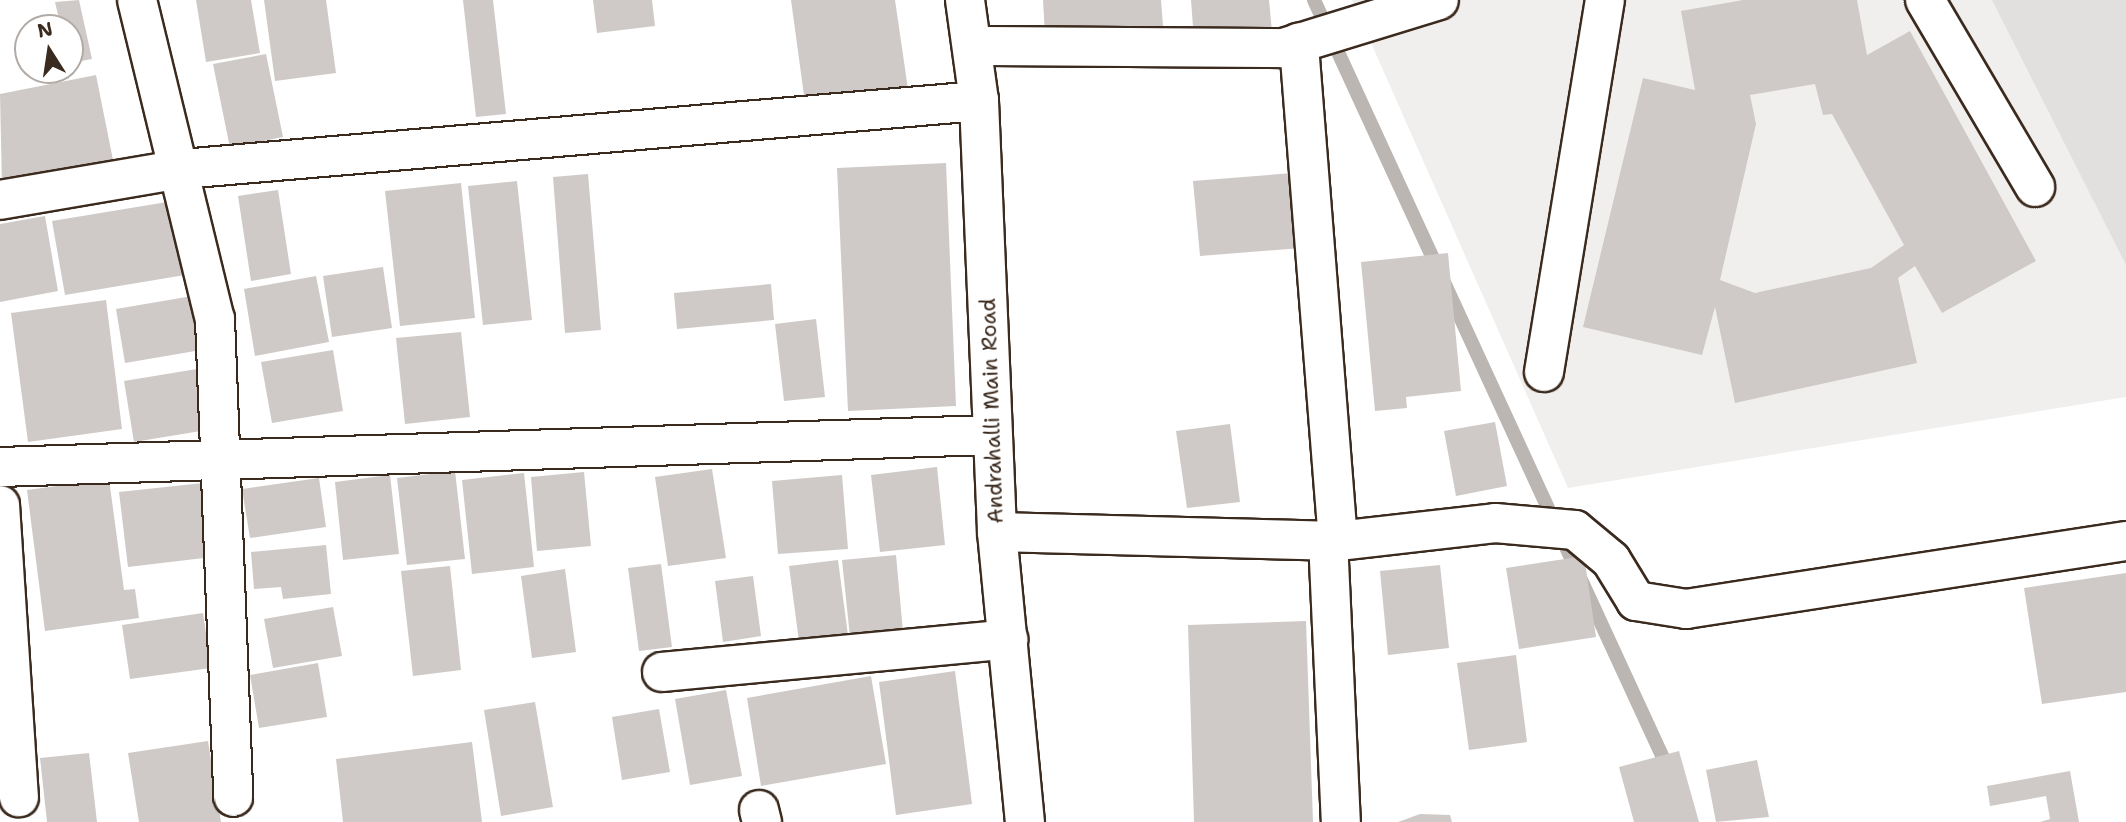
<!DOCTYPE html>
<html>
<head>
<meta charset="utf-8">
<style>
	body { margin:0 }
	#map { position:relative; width:2126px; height:822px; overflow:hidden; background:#fff; font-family:"Shantell Sans",sans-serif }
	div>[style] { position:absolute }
	.built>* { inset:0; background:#f1efee }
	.green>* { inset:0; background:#e2e0de }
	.stream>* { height:14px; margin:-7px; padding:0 7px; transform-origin:7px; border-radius:7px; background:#bcb6b3 }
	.building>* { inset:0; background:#cfcac7 }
	.roads { filter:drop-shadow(2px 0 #3b2a1e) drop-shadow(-2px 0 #3b2a1e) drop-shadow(0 2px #3b2a1e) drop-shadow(0 -2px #3b2a1e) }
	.minor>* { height:38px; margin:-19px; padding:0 19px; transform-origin:19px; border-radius:19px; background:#fff }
	.major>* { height:38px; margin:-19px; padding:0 19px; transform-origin:19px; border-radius:19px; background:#fff }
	span { translate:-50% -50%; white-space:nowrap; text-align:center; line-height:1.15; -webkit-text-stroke:5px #fff; paint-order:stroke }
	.street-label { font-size:21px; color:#3b2a1e }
	.north { position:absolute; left:14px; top:14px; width:70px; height:70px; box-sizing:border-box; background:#fff; border:2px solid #b1aaa5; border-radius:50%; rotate:348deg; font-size:19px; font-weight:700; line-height:28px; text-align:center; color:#3b2a1e }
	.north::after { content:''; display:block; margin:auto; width:24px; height:32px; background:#3b2a1e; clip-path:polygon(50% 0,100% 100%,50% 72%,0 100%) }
</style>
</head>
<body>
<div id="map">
	<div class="built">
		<i style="clip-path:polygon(1352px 0,2126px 0,2126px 397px,1568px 488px)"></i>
	</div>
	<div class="green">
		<i style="clip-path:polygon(1992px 0,2126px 0,2126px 265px)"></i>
	</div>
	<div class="stream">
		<i style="left:1314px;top:0;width:851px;rotate:65.27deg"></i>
	</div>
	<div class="building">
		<i style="clip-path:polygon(79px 0,92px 59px,70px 63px,70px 28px,61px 28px,55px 2px)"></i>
		<i style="clip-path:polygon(196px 0,251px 0,260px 53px,206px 62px)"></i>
		<i style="clip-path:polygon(264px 0,326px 0,336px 73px,275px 81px)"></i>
		<i style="clip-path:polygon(463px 0,493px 0,506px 114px,476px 117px)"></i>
		<i style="clip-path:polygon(593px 0,652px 0,655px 26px,597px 33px)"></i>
		<i style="clip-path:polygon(791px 0,895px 0,909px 96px,806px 110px)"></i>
		<i style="clip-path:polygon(1043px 0,1161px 0,1163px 26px,1045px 35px)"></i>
		<i style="clip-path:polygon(1191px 0,1269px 0,1272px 32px,1194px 40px)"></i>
		<i style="clip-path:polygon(evenodd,1743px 0,1857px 0,1867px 55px,1910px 31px,2036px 261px,1942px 313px,1915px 266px,1898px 278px,1917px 363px,1735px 403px,1715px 307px,1702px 355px,1583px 327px,1643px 78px,1695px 90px,1681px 11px,1743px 0,1815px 84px,1823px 115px,1832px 114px,1904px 245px,1871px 268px,1755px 293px,1720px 280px,1756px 124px,1750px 95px,1815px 84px)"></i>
		<i style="clip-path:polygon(266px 54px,283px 137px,230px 148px,213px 64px)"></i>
		<i style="clip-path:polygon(96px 75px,114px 165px,2px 187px,0 94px)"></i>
		<i style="clip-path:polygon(946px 163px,956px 406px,848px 411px,837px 168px)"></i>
		<i style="clip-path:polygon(1306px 172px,1313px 247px,1200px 256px,1193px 181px)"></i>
		<i style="clip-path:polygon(588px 174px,601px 330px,565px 333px,553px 177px)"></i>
		<i style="clip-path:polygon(517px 181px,532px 320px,483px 325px,468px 186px)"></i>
		<i style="clip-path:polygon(461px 183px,475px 318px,400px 326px,385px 191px)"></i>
		<i style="clip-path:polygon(278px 190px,291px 274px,251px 281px,238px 196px)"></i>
		<i style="clip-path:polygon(173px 201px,185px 275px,65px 295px,52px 221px)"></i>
		<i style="clip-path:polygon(45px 216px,58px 291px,0 302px,0 224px)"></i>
		<i style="clip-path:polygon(1448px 253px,1461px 391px,1406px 397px,1407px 408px,1375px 411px,1361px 262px)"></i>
		<i style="clip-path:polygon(383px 267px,392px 328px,332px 337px,323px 276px)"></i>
		<i style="clip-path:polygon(316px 276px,329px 342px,255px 356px,244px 289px)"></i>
		<i style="clip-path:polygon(771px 284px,774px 320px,677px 329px,674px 293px)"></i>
		<i style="clip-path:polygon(198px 295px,207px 349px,125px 363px,116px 309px)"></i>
		<i style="clip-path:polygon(106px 300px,122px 429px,28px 442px,11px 313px)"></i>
		<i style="clip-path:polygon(816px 319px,825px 397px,784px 401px,775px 324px)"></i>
		<i style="clip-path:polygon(461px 332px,470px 417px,405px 424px,396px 338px)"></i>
		<i style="clip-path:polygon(333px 350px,343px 411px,272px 423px,261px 362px)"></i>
		<i style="clip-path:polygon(209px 367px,219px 428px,134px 442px,124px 381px)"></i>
		<i style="clip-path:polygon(1495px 422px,1507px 486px,1456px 496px,1444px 431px)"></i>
		<i style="clip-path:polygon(1230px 424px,1240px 502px,1187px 508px,1176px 431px)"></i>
		<i style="clip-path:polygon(937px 467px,945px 545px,880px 552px,871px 475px)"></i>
		<i style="clip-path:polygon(712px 469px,726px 558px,668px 566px,655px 477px)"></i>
		<i style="clip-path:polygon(455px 471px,465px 559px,407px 565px,397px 478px)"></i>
		<i style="clip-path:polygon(584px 472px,591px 546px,537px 551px,531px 477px)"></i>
		<i style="clip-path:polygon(524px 473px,534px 567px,472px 574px,462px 480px)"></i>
		<i style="clip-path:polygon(390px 475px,399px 554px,343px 560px,335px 482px)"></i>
		<i style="clip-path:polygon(842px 475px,848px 549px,778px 554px,772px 481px)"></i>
		<i style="clip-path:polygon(319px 478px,326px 527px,250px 538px,242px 489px)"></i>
		<i style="clip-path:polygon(109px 479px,124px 590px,135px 589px,139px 618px,45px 631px,27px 490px)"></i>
		<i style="clip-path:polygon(203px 483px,212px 557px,128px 567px,119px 492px)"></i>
		<i style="clip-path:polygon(326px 545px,331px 594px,283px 599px,281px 587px,254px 589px,251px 552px)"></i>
		<i style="clip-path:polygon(896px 555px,903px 632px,850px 637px,842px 560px)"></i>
		<i style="clip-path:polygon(1584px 556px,1596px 637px,1519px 649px,1506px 568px)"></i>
		<i style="clip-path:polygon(838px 560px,849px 643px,800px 649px,789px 566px)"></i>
		<i style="clip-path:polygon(661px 564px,672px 647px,639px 651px,628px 568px)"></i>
		<i style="clip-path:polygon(1440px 565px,1449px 648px,1388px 655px,1380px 571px)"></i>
		<i style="clip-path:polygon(450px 566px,461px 670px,413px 676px,401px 571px)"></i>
		<i style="clip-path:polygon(565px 569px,576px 652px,532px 658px,521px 576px)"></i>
		<i style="clip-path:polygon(2126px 573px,2126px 692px,2042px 704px,2024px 588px)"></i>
		<i style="clip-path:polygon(753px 576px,761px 636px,723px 642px,715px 581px)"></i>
		<i style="clip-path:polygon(333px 607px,342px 656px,273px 668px,264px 619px)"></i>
		<i style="clip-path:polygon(203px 613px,211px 668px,130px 679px,122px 625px)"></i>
		<i style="clip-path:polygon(1306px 621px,1313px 822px,1194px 822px,1188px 625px)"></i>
		<i style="clip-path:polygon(1516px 655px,1527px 742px,1469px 750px,1457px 663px)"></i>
		<i style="clip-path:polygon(318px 663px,327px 717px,259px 728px,250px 675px)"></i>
		<i style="clip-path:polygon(955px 671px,972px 804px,896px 815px,879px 682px)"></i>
		<i style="clip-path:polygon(871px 676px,886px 764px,761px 786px,747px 698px)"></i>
		<i style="clip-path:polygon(726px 690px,742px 776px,690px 785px,675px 699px)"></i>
		<i style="clip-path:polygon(535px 702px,553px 807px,501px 816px,484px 710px)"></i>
		<i style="clip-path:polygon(659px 709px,670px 772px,622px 780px,612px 717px)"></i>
		<i style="clip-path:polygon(208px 741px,221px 822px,139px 822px,128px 753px)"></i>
		<i style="clip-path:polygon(472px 742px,482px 822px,343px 822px,336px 759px)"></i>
		<i style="clip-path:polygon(1679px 751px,1699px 822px,1634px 822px,1619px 767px)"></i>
		<i style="clip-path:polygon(89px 753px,97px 822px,47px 822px,40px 758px)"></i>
		<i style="clip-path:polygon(1757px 760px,1769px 817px,1716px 822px,1706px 770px)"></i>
		<i style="clip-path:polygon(2070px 771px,2079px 822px,2040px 822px,2050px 819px,2046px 796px,1990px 806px,1987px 786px)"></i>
		<i style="clip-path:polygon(1420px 814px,1450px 815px,1452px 822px,1398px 822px)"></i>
	</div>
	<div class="roads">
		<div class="minor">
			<i style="left:137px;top:0;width:328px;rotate:76.3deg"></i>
			<i style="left:215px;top:319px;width:478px;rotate:87.8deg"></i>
			<i style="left:1925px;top:0;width:217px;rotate:59.5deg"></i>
			<i style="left:972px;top:46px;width:311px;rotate:0.4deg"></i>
			<i style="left:1283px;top:48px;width:163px;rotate:-17.1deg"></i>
			<i style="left:0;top:200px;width:185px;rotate:-9.7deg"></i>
			<i style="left:182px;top:169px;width:800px;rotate:-4.88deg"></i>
			<i style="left:1544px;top:372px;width:377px;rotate:-80.7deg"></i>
			<i style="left:0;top:467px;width:992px;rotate:-1.85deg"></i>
			<i style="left:0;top:505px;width:293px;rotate:86.3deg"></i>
			<i style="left:997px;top:532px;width:341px;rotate:1.5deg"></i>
			<i style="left:1338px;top:541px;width:500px;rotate:-94.5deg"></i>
			<i style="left:1328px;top:539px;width:283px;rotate:87.4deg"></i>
			<i style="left:1338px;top:541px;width:158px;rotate:-6.5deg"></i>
			<i style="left:1495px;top:523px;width:80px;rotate:5deg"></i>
			<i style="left:1575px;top:530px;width:47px;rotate:39.8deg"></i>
			<i style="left:1611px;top:560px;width:48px;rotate:58.6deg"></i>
			<i style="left:1636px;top:601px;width:51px;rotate:9.1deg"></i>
			<i style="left:1686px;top:609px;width:445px;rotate:-8.8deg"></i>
			<i style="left:662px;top:672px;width:348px;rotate:-5.4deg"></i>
			<i style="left:759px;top:810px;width:12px;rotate:76deg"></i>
		</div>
		<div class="major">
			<i style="left:965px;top:0;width:102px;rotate:82.1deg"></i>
			<i style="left:979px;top:101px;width:431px;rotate:87.6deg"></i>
			<i style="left:997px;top:532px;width:291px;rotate:84.5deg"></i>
		</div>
	</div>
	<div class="street-label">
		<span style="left:992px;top:411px;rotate:-92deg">Andrahalli Main Road</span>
	</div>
	<div class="north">N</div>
</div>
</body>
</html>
